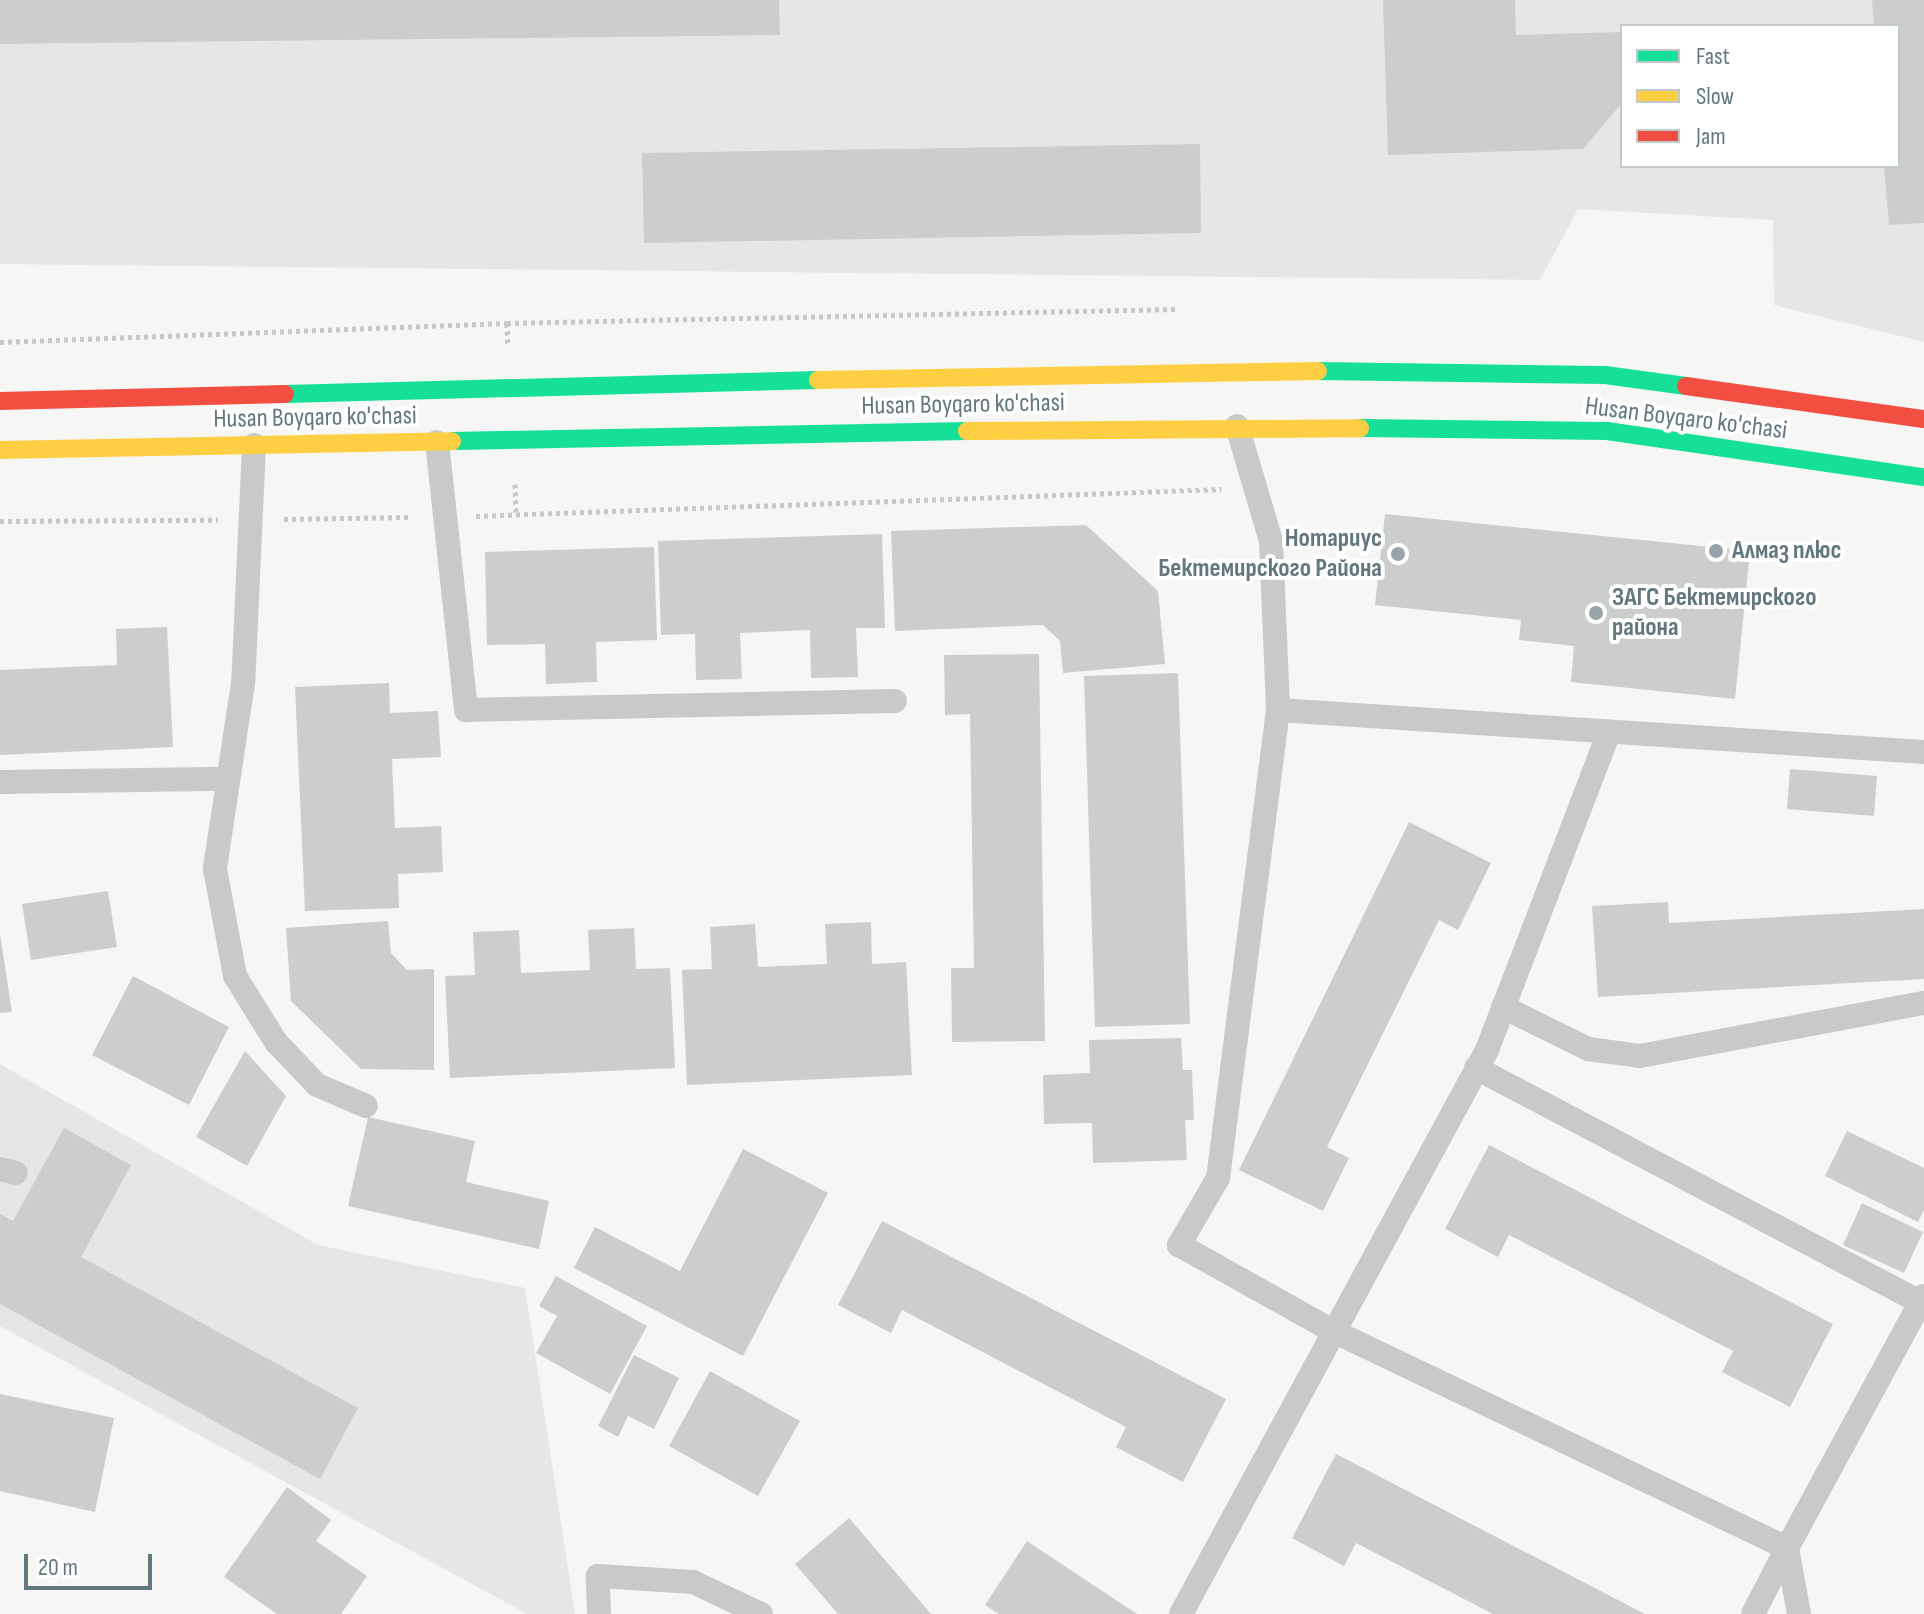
<!DOCTYPE html>
<html>
<head>
<meta charset="utf-8">
<style>
	body { margin:0 }
	#map { position:relative; width:1924px; height:1614px; overflow:hidden; background:#f6f6f5; font-family:"Sofia Sans Condensed",sans-serif }
	div>[style] { position:absolute }
	.built>* { inset:0; background:#e5e6e5 }
	.building>* { inset:0; background:#cccece }
	.path>* { height:5px; margin-top:-2.5px; transform-origin:0; background:repeating-linear-gradient(90deg,#c6c7c8 0 4px,transparent 0 8px) }
	.lane>* { height:24px; margin:-12px; padding:0 12px; transform-origin:12px; border-radius:12px; background:#c8caca }
	.fast>* { height:18px; margin:-9px; padding:0 9px; transform-origin:9px; border-radius:9px; background:#16e098 }
	.slow>* { height:18px; margin:-9px; padding:0 9px; transform-origin:9px; border-radius:9px; background:#ffcf43 }
	.jam>* { height:18px; margin:-9px; padding:0 9px; transform-origin:9px; border-radius:9px; background:#f24e42 }
	.dots>* { width:22px; height:22px; translate:-50% -50%; box-sizing:border-box; border:4px solid #fff; border-radius:50% }
	span { translate:-50% -50%; white-space:nowrap; text-align:center; line-height:1.15; -webkit-text-stroke:8px #fff; paint-order:stroke }
	.street-label { font-size:26px; color:#63777e }
	.poi-label { font-size:26px; color:#63777e; font-weight:700 }
	.right { translate:-100% -50%; text-align:right }
	.left { translate:0 -50%; text-align:left }
	.legend { position:absolute; left:1620px; top:24px; width:280px; height:144px; box-sizing:border-box; background:#fff; border:2px solid #c1c9cb; margin:0; padding:10px 14px; list-style:none; font-size:24px; color:#63777e }
	.legend li { display:flex; align-items:center; gap:16px; height:40px }
	.legend b { width:40px; border:2px solid #c1c9cb }
	.scale { position:absolute; left:24px; top:1554px; width:128px; height:36px; box-sizing:border-box; border:4px solid #63777e; border-top:0; padding-left:10px; font-size:24px; line-height:28px; white-space:nowrap; color:#63777e; -webkit-text-stroke:6px #fff; paint-order:stroke }
</style>
</head>
<body>
<div id="map">
	<div class="built">
		<i style="clip-path:polygon(evenodd,0 0,1924px 0,1924px 342px,1774px 305px,1773px 220px,1578px 209px,1540px 280px,0 264px,0 0,1622px 26px,1898px 26px,1898px 166px,1622px 166px,1622px 26px)"></i>
		<i style="clip-path:polygon(0 1064px,318px 1245px,525px 1288px,575px 1614px,527px 1614px,0 1326px)"></i>
	</div>
	<div class="building">
		<i style="clip-path:polygon(0 0,779px 0,780px 35px,0 44px)"></i>
		<i style="clip-path:polygon(1383px 0,1515px 0,1516px 35px,1622px 32px,1622px 103px,1583px 149px,1388px 155px)"></i>
		<i style="clip-path:polygon(1872px 0,1924px 0,1924px 223px,1889px 225px,1884px 166px,1898px 166px,1898px 26px,1874px 26px)"></i>
		<i style="clip-path:polygon(1200px 144px,1201px 233px,644px 243px,642px 153px)"></i>
		<i style="clip-path:polygon(1385px 514px,1750px 551px,1735px 699px,1571px 682px,1574px 646px,1519px 640px,1521px 620px,1375px 605px)"></i>
		<i style="clip-path:polygon(1086px 525px,1158px 591px,1165px 664px,1063px 673px,1060px 641px,1043px 625px,895px 631px,891px 531px)"></i>
		<i style="clip-path:polygon(882px 534px,885px 628px,856px 628px,858px 677px,811px 678px,810px 630px,740px 633px,742px 679px,696px 680px,695px 634px,661px 635px,658px 541px)"></i>
		<i style="clip-path:polygon(654px 547px,657px 640px,596px 642px,597px 682px,546px 684px,545px 644px,487px 645px,485px 552px)"></i>
		<i style="clip-path:polygon(167px 627px,173px 747px,0 755px,0 670px,117px 665px,116px 629px)"></i>
		<i style="clip-path:polygon(1039px 654px,1045px 1041px,952px 1042px,951px 968px,974px 968px,970px 714px,945px 715px,944px 655px)"></i>
		<i style="clip-path:polygon(1178px 673px,1190px 1024px,1095px 1027px,1084px 676px)"></i>
		<i style="clip-path:polygon(389px 683px,390px 713px,438px 711px,441px 757px,392px 759px,395px 828px,441px 826px,443px 872px,398px 874px,399px 908px,305px 911px,295px 687px)"></i>
		<i style="clip-path:polygon(1790px 769px,1877px 776px,1874px 816px,1787px 809px)"></i>
		<i style="clip-path:polygon(1409px 822px,1491px 863px,1458px 930px,1439px 920px,1327px 1147px,1349px 1158px,1323px 1211px,1239px 1170px)"></i>
		<i style="clip-path:polygon(108px 891px,117px 947px,31px 960px,22px 904px)"></i>
		<i style="clip-path:polygon(1668px 902px,1669px 923px,1924px 909px,1924px 979px,1598px 997px,1592px 906px)"></i>
		<i style="clip-path:polygon(388px 921px,391px 953px,407px 970px,434px 969px,434px 1070px,361px 1069px,291px 1001px,286px 928px)"></i>
		<i style="clip-path:polygon(871px 922px,872px 964px,906px 962px,912px 1075px,687px 1085px,682px 970px,712px 969px,710px 927px,755px 924px,758px 967px,827px 964px,825px 924px)"></i>
		<i style="clip-path:polygon(634px 928px,636px 969px,670px 968px,675px 1068px,450px 1078px,445px 976px,475px 975px,473px 932px,519px 930px,521px 973px,590px 970px,588px 930px)"></i>
		<i style="clip-path:polygon(0 934px,12px 1012px,0 1013px)"></i>
		<i style="clip-path:polygon(133px 976px,229px 1027px,189px 1105px,92px 1055px)"></i>
		<i style="clip-path:polygon(1181px 1038px,1183px 1070px,1192px 1070px,1194px 1120px,1185px 1120px,1187px 1160px,1093px 1163px,1092px 1123px,1044px 1124px,1043px 1075px,1090px 1073px,1089px 1040px)"></i>
		<i style="clip-path:polygon(245px 1051px,286px 1096px,247px 1166px,196px 1137px)"></i>
		<i style="clip-path:polygon(368px 1117px,475px 1141px,466px 1182px,549px 1201px,539px 1249px,348px 1206px)"></i>
		<i style="clip-path:polygon(64px 1128px,131px 1165px,81px 1257px,358px 1408px,320px 1479px,0 1304px,0 1214px,13px 1221px)"></i>
		<i style="clip-path:polygon(1847px 1131px,1924px 1168px,1924px 1210px,1918px 1222px,1825px 1176px)"></i>
		<i style="clip-path:polygon(1489px 1145px,1833px 1324px,1790px 1407px,1722px 1372px,1733px 1351px,1509px 1235px,1498px 1257px,1445px 1229px)"></i>
		<i style="clip-path:polygon(743px 1149px,828px 1193px,743px 1356px,574px 1268px,595px 1227px,680px 1271px)"></i>
		<i style="clip-path:polygon(1862px 1203px,1923px 1232px,1904px 1273px,1843px 1245px)"></i>
		<i style="clip-path:polygon(882px 1221px,1226px 1399px,1183px 1482px,1116px 1447px,1126px 1427px,902px 1310px,891px 1333px,838px 1305px)"></i>
		<i style="clip-path:polygon(556px 1276px,647px 1326px,610px 1394px,536px 1353px,557px 1316px,539px 1306px)"></i>
		<i style="clip-path:polygon(634px 1355px,679px 1378px,654px 1429px,628px 1416px,618px 1437px,598px 1426px)"></i>
		<i style="clip-path:polygon(710px 1371px,800px 1421px,758px 1496px,669px 1446px)"></i>
		<i style="clip-path:polygon(0 1394px,114px 1418px,95px 1512px,0 1491px)"></i>
		<i style="clip-path:polygon(1336px 1454px,1645px 1614px,1493px 1614px,1356px 1543px,1344px 1566px,1292px 1538px)"></i>
		<i style="clip-path:polygon(287px 1487px,331px 1520px,316px 1541px,367px 1576px,341px 1614px,277px 1614px,224px 1577px)"></i>
		<i style="clip-path:polygon(849px 1518px,897px 1574px,931px 1614px,838px 1614px,795px 1564px)"></i>
		<i style="clip-path:polygon(1027px 1541px,1137px 1614px,999px 1614px,985px 1605px)"></i>
	</div>
	<div class="path">
		<i style="left:507px;top:323px;width:23px;rotate:88deg"></i>
		<i style="left:0;top:342px;width:507px;rotate:-2.15deg"></i>
		<i style="left:507px;top:323px;width:671px;rotate:-1.2deg"></i>
		<i style="left:515px;top:484px;width:31px;rotate:88deg"></i>
		<i style="left:476px;top:516px;width:746px;rotate:-2.07deg"></i>
		<i style="left:284px;top:519px;width:126px;rotate:-0.9deg"></i>
		<i style="left:0;top:521px;width:218px;rotate:-0.3deg"></i>
	</div>
	<div class="lane">
		<i style="left:1237px;top:426px;width:120px;rotate:73.5deg"></i>
		<i style="left:1271px;top:541px;width:169px;rotate:87.6deg"></i>
		<i style="left:1278px;top:710px;width:472px;rotate:97.3deg"></i>
		<i style="left:1218px;top:1178px;width:78px;rotate:120.2deg"></i>
		<i style="left:1179px;top:1245px;width:176px;rotate:29.2deg"></i>
		<i style="left:1333px;top:1331px;width:503px;rotate:25.55deg"></i>
		<i style="left:1787px;top:1548px;width:74px;rotate:117.3deg"></i>
		<i style="left:437px;top:442px;width:270px;rotate:83.8deg"></i>
		<i style="left:466px;top:710px;width:429px;rotate:-1.2deg"></i>
		<i style="left:254px;top:445px;width:238px;rotate:92.6deg"></i>
		<i style="left:243px;top:683px;width:188px;rotate:98.6deg"></i>
		<i style="left:215px;top:869px;width:109px;rotate:79.4deg"></i>
		<i style="left:235px;top:976px;width:78px;rotate:58.2deg"></i>
		<i style="left:276px;top:1042px;width:59px;rotate:46.4deg"></i>
		<i style="left:317px;top:1085px;width:53px;rotate:23.2deg"></i>
		<i style="left:1278px;top:710px;width:647px;rotate:3.72deg"></i>
		<i style="left:0;top:782px;width:228px;rotate:-0.8deg"></i>
		<i style="left:1503px;top:1007px;width:95px;rotate:26.3deg"></i>
		<i style="left:1588px;top:1049px;width:52px;rotate:7.7deg"></i>
		<i style="left:1640px;top:1056px;width:289px;rotate:-10.6deg"></i>
		<i style="left:1476px;top:1068px;width:502px;rotate:27.79deg"></i>
		<i style="left:0;top:1169px;width:16px;rotate:14deg"></i>
		<i style="left:599px;top:1614px;width:38px;rotate:-92deg"></i>
		<i style="left:598px;top:1576px;width:95px;rotate:3.6deg"></i>
		<i style="left:693px;top:1582px;width:75px;rotate:25.2deg"></i>
		<i style="left:1181px;top:1614px;width:642px;rotate:-61.52deg"></i>
		<i style="left:1487px;top:1050px;width:341px;rotate:-69deg"></i>
		<i style="left:1799px;top:1614px;width:67px;rotate:-100.3deg"></i>
		<i style="left:1787px;top:1548px;width:287px;rotate:-61.5deg"></i>
	</div>
	<div class="fast">
		<i style="left:1318px;top:371px;width:287px;rotate:0.8deg"></i>
		<i style="left:1605px;top:375px;width:82px;rotate:7.7deg"></i>
		<i style="left:285px;top:394px;width:533px;rotate:-1.5deg"></i>
		<i style="left:1360px;top:428px;width:247px;rotate:0.7deg"></i>
		<i style="left:1607px;top:431px;width:320px;rotate:8.3deg"></i>
		<i style="left:452px;top:441px;width:515px;rotate:-1.11deg"></i>
	</div>
	<div class="slow">
		<i style="left:818px;top:380px;width:500px;rotate:-1.03deg"></i>
		<i style="left:967px;top:431px;width:393px;rotate:-0.4deg"></i>
		<i style="left:0;top:450px;width:452px;rotate:-1.1deg"></i>
	</div>
	<div class="jam">
		<i style="left:1686px;top:386px;width:240px;rotate:7.9deg"></i>
		<i style="left:0;top:401px;width:285px;rotate:-1.4deg"></i>
	</div>
	<div class="dots">
		<i style="left:1716px;top:551px;background:#96a3a8"></i>
		<i style="left:1398px;top:554px;background:#96a3a8"></i>
		<i style="left:1596px;top:613px;background:#96a3a8"></i>
	</div>
	<div class="street-label">
		<span style="left:963px;top:405px;rotate:-1deg">Husan Boyqaro ko'chasi</span>
		<span style="left:315px;top:418px;rotate:-1deg">Husan Boyqaro ko'chasi</span>
		<span style="left:1686px;top:419px;rotate:7deg">Husan Boyqaro ko'chasi</span>
	</div>
	<div class="poi-label">
		<span class="right" style="left:1382px;top:554px">Нотариус<br>Бектемирского Района</span>
		<span class="left" style="left:1732px;top:551px">Алмаз плюс</span>
		<span class="left" style="left:1612px;top:613px">ЗАГС Бектемирского<br>района</span>
	</div>
	<ul class="legend">
	<li><b style="height:10px;background:#16e098"></b>Fast</li>
	<li><b style="height:10px;background:#ffcf43"></b>Slow</li>
	<li><b style="height:10px;background:#f24e42"></b>Jam</li>
	</ul>
	<div class="scale">20 m</div>
</div>
</body>
</html>
